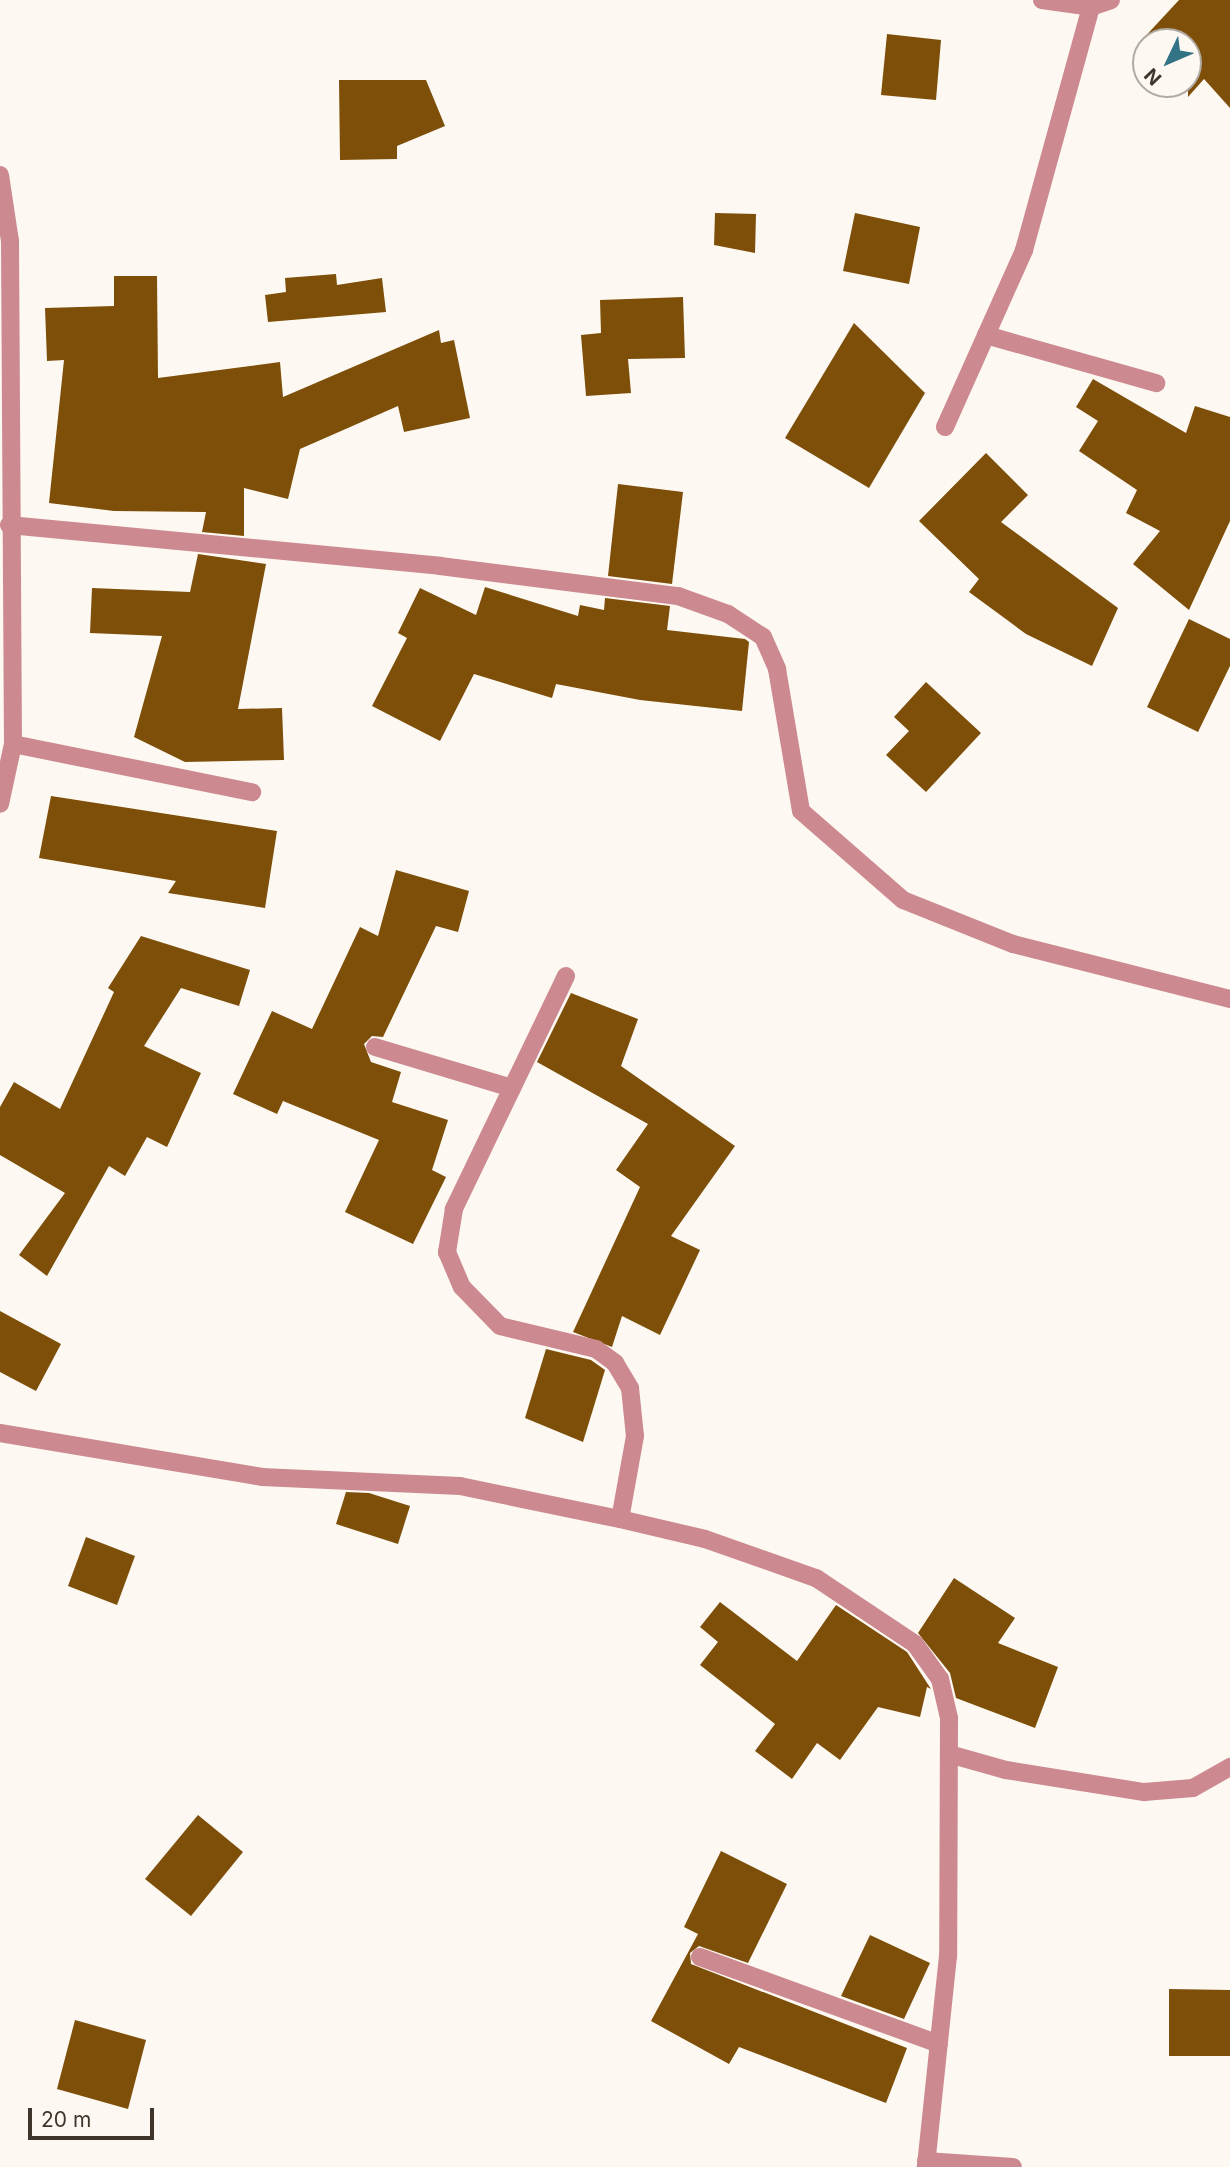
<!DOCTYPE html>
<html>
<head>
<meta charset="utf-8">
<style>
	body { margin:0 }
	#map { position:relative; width:1230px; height:2167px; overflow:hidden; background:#fdf8f2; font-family:Inter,sans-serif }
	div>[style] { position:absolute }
	.building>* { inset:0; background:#7d4f09 }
	.minor>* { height:18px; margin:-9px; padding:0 9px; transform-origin:9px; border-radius:9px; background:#cc8990 }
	span { translate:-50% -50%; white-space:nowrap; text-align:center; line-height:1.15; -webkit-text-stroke:7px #fdf8f2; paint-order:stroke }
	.north { position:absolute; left:1132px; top:28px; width:70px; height:70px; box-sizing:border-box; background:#fdf8f2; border:2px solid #b1aaa2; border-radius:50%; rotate:226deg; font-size:19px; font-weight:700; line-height:28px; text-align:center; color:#3f352a }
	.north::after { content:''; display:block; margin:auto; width:24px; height:32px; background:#327386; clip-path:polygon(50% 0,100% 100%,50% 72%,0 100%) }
	.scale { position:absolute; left:28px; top:2108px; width:126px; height:32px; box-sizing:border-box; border:4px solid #3f352a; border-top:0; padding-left:9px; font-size:21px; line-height:24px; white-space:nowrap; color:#3f352a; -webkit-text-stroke:5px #fdf8f2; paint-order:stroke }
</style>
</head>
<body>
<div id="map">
	<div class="building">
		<i style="clip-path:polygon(1179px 0,1230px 0,1230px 108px,1204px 79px,1188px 97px,1188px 42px,1140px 42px)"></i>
		<i style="clip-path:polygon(887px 34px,941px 40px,936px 100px,881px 95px)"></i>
		<i style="clip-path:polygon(339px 80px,426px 80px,445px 126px,397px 146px,397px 159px,340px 160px)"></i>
		<i style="clip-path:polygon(715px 213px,756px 214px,755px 253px,714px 245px)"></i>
		<i style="clip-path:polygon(855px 213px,920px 227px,909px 284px,843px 271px)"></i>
		<i style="clip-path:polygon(336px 274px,337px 285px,382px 278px,386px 312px,268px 322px,265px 295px,286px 292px,285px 278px)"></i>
		<i style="clip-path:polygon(114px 276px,157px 276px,158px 378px,280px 362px,283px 397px,439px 330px,441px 343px,454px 340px,470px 418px,404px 432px,398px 406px,300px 449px,288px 499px,244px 488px,244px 536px,202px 532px,206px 512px,114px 511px,49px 503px,64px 360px,47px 361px,45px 308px,114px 306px)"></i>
		<i style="clip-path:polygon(683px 297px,685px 358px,628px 359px,631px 393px,586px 396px,581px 335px,601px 333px,600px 300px)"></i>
		<i style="clip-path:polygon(854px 323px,925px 393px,869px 488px,785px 438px)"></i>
		<i style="clip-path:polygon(1093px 379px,1186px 433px,1195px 406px,1230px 417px,1230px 521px,1189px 610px,1133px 564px,1160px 531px,1126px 513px,1137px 490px,1079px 451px,1098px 421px,1076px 407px)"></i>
		<i style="clip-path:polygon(986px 453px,1028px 495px,1001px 522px,1118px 608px,1092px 666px,1026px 634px,969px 592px,979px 579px,919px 521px)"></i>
		<i style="clip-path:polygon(618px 484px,683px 492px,672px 584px,608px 576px)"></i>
		<i style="clip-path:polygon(198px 554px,266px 564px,238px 709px,282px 708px,284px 760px,185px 762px,134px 737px,162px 636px,90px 633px,92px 588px,190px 592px)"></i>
		<i style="clip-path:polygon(485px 587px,578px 616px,580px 605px,604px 610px,605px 598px,670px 606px,667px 630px,745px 639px,749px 642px,742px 711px,640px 700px,556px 684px,552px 698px,474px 674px,440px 741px,372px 706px,407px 638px,398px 633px,420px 588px,476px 615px)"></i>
		<i style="clip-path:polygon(1189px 619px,1230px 639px,1230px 666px,1198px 732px,1147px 707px)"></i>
		<i style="clip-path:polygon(926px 682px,981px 733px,926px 792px,886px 755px,909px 731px,894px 717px)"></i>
		<i style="clip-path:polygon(51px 796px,277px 831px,265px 908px,168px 893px,176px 881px,39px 858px)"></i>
		<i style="clip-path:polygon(396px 870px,469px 891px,458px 932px,436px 926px,383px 1037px,372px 1036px,364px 1044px,371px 1062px,401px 1072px,392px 1102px,448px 1120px,432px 1170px,446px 1177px,413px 1244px,345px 1212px,379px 1140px,283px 1101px,277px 1114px,233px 1094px,272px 1011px,312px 1029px,360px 927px,378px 936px)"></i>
		<i style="clip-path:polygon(141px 936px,250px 970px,239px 1006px,181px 988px,144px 1046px,201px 1073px,167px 1147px,147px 1137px,125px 1176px,109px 1166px,47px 1276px,19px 1255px,65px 1193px,0 1155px,0 1107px,14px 1082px,60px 1109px,114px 992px,108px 988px)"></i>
		<i style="clip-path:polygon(571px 993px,638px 1019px,621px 1066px,735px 1146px,671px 1236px,700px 1250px,660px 1335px,622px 1316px,612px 1347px,573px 1332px,640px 1187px,616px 1170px,648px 1124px,537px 1062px)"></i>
		<i style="clip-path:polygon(0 1311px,61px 1344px,36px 1391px,0 1372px)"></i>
		<i style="clip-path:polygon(546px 1349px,591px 1360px,605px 1370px,583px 1442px,525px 1418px)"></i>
		<i style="clip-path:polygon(346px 1492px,369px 1493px,410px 1506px,398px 1544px,336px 1524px)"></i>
		<i style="clip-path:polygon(86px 1537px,135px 1556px,117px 1605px,68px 1586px)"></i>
		<i style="clip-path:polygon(954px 1578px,1015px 1618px,998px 1643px,1058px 1667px,1035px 1728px,956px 1698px,950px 1673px,918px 1633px)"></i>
		<i style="clip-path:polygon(720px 1602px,797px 1661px,836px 1605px,907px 1652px,931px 1689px,927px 1687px,920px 1717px,878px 1707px,840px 1760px,817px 1743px,792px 1779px,755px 1751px,775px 1724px,700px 1665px,718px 1642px,700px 1627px)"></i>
		<i style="clip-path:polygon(198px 1815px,243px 1852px,191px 1916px,145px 1879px)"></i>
		<i style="clip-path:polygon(721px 1851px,787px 1884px,748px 1963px,699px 1946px,690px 1953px,691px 1964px,907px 2048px,886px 2103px,739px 2047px,729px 2064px,651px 2021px,698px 1934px,684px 1927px)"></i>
		<i style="clip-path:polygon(870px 1935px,930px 1963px,904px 2019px,841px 1996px)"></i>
		<i style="clip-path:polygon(1169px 1989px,1230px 1990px,1230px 2056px,1169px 2056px)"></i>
		<i style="clip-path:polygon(75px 2020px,146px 2040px,128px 2109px,57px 2089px)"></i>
	</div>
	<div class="minor">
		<i style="left:1042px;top:0;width:49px;rotate:8.1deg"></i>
		<i style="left:1091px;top:7px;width:21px;rotate:-19deg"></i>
		<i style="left:0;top:175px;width:67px;rotate:81.4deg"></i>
		<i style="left:10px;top:241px;width:503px;rotate:89.66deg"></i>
		<i style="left:13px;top:744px;width:61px;rotate:102.2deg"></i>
		<i style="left:986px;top:335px;width:177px;rotate:15.8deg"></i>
		<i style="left:945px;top:427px;width:194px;rotate:-65.9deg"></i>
		<i style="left:1024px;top:250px;width:252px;rotate:-74.6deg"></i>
		<i style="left:9px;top:525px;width:433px;rotate:5.4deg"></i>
		<i style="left:440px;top:566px;width:240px;rotate:7.2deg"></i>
		<i style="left:678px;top:596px;width:53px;rotate:19.8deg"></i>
		<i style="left:728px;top:614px;width:42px;rotate:33.3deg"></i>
		<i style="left:763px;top:637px;width:35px;rotate:66deg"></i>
		<i style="left:777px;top:669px;width:144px;rotate:80.4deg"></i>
		<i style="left:801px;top:811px;width:135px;rotate:41.1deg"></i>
		<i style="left:903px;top:900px;width:118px;rotate:21.8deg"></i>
		<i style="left:1013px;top:944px;width:224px;rotate:14.2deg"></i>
		<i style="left:13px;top:744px;width:244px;rotate:11.4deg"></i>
		<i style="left:566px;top:976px;width:259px;rotate:115.7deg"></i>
		<i style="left:454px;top:1209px;width:44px;rotate:99.2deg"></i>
		<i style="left:447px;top:1252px;width:38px;rotate:67deg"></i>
		<i style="left:462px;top:1287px;width:54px;rotate:45.7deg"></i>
		<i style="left:500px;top:1326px;width:99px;rotate:13.5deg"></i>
		<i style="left:596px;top:1349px;width:24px;rotate:36deg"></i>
		<i style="left:615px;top:1363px;width:29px;rotate:59deg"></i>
		<i style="left:630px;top:1388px;width:48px;rotate:84.1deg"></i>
		<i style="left:635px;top:1436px;width:84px;rotate:100.2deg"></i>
		<i style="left:375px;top:1047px;width:143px;rotate:16.7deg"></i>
		<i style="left:0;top:1433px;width:266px;rotate:9.5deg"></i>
		<i style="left:262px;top:1477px;width:198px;rotate:2.6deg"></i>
		<i style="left:460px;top:1486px;width:163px;rotate:11.7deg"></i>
		<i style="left:620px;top:1519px;width:87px;rotate:13.2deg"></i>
		<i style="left:705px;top:1539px;width:118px;rotate:19.4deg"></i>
		<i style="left:816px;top:1578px;width:119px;rotate:33.7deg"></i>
		<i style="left:915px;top:1644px;width:43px;rotate:54.5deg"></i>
		<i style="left:940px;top:1679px;width:40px;rotate:77deg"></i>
		<i style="left:949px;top:1718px;width:238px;rotate:90.2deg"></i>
		<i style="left:948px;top:1956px;width:212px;rotate:96deg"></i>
		<i style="left:949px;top:1754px;width:59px;rotate:15.7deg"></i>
		<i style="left:1006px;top:1770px;width:140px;rotate:9.1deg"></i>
		<i style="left:1144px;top:1792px;width:49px;rotate:-4.7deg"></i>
		<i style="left:1193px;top:1788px;width:43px;rotate:-29.6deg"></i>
		<i style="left:700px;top:1957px;width:254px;rotate:20deg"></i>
		<i style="left:926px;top:2161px;width:87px;rotate:3.9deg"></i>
	</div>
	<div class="north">N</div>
	<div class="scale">20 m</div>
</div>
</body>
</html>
